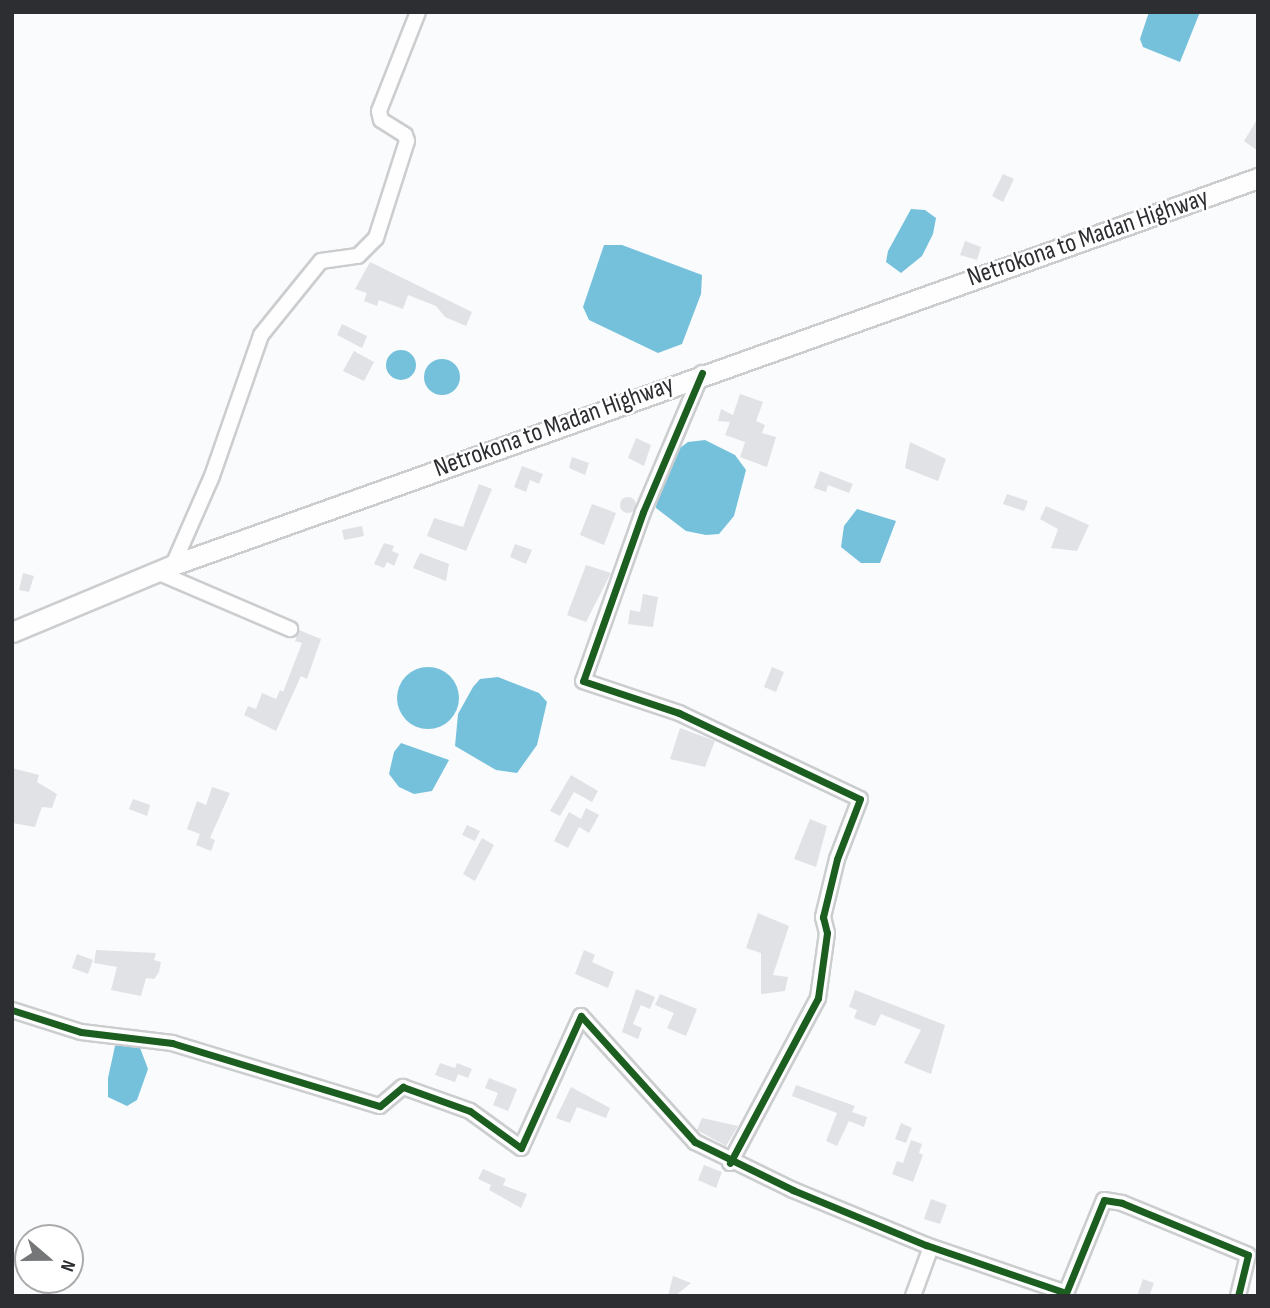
<!DOCTYPE html>
<html>
<head>
<meta charset="utf-8">
<style>
	body { margin:0 }
	#map { position:relative; width:1270px; height:1308px; overflow:hidden; background:#f9fbfd; font-family:"Sofia Sans Condensed",sans-serif }
	div>[style] { position:absolute }
	.water>* { inset:0; background:#75c1db }
	.round { border-radius:50% }
	.building>* { inset:0; background:#e1e2e5 }
	.roads { filter:drop-shadow(2px 0 #cccdcf) drop-shadow(-2px 0 #cccdcf) drop-shadow(0 2px #cccdcf) drop-shadow(0 -2px #cccdcf) }
	.minor>* { height:14px; margin:-7px; padding:0 7px; transform-origin:7px; border-radius:7px; background:#fefeff }
	.secondary>* { height:19px; margin:-9.5px; padding:0 9.5px; transform-origin:9.5px; border-radius:9.5px; background:#fefeff }
	.cycleway>* { height:7px; margin:-3.5px; padding:0 3.5px; transform-origin:3.5px; border-radius:3.5px; background:#1b5e20 }
	span { translate:-50% -50%; white-space:nowrap; text-align:center; line-height:1.15; -webkit-text-stroke:5px #fff; paint-order:stroke }
	.street-label { font-size:26px; color:#2d2e31 }
	.frame { position:absolute; inset:0; border:14px solid #2d2e31; pointer-events:none }
	.north { position:absolute; left:14px; top:1224px; width:70px; height:70px; box-sizing:border-box; background:#fff; border:2px solid #ababad; border-radius:50%; rotate:110deg; font-size:19px; font-weight:700; line-height:28px; text-align:center; color:#2d2e31 }
	.north::after { content:''; display:block; margin:auto; width:24px; height:32px; background:#747678; clip-path:polygon(50% 0,100% 100%,50% 72%,0 100%) }
</style>
</head>
<body>
<div id="map">
	<div class="water">
		<i style="clip-path:polygon(1149px 12px,1200px 12px,1180px 62px,1143px 47px,1140px 39px)"></i>
		<i style="clip-path:polygon(911px 209px,925px 210px,936px 218px,933px 234px,922px 256px,901px 273px,886px 262px,888px 251px)"></i>
		<i style="clip-path:polygon(604px 245px,622px 245px,702px 275px,701px 294px,682px 344px,658px 353px,589px 320px,583px 307px)"></i>
		<i class="round" style="left:386px;top:350px;width:30px;height:30px"></i>
		<i class="round" style="left:424px;top:359px;width:36px;height:36px"></i>
		<i style="clip-path:polygon(705px 440px,735px 455px,746px 470px,734px 516px,719px 534px,706px 535px,686px 531px,656px 508px,657px 494px,677px 450px,688px 442px)"></i>
		<i style="clip-path:polygon(857px 509px,896px 521px,880px 563px,861px 563px,841px 547px,844px 526px)"></i>
		<i class="round" style="left:397px;top:667px;width:62px;height:62px"></i>
		<i style="clip-path:polygon(498px 677px,539px 693px,547px 702px,537px 745px,517px 773px,496px 770px,455px 746px,458px 714px,473px 687px,480px 679px)"></i>
		<i style="clip-path:polygon(401px 743px,449px 760px,432px 791px,414px 794px,399px 787px,389px 774px,394px 752px)"></i>
		<i style="clip-path:polygon(128px 1043px,139px 1045px,148px 1069px,137px 1100px,127px 1106px,108px 1097px,108px 1078px,115px 1046px)"></i>
	</div>
	<div class="building">
		<i style="clip-path:polygon(1258px 118px,1258px 151px,1244px 141px)"></i>
		<i style="clip-path:polygon(1003px 174px,1014px 179px,1003px 202px,992px 196px)"></i>
		<i style="clip-path:polygon(965px 241px,981px 247px,977px 260px,960px 255px)"></i>
		<i style="clip-path:polygon(370px 262px,472px 312px,466px 326px,445px 317px,436px 306px,408px 295px,403px 309px,379px 300px,377px 306px,364px 301px,367px 293px,355px 289px)"></i>
		<i style="clip-path:polygon(342px 324px,367px 336px,362px 348px,337px 335px)"></i>
		<i style="clip-path:polygon(354px 351px,374px 362px,364px 381px,343px 371px)"></i>
		<i style="clip-path:polygon(740px 394px,763px 402px,756px 421px,765px 425px,762px 433px,776px 437px,767px 467px,740px 457px,745px 442px,725px 435px,730px 422px,718px 421px,721px 409px,733px 415px)"></i>
		<i style="clip-path:polygon(636px 438px,651px 445px,644px 466px,628px 458px)"></i>
		<i style="clip-path:polygon(910px 442px,946px 459px,938px 481px,905px 468px)"></i>
		<i style="clip-path:polygon(572px 457px,589px 463px,585px 475px,569px 468px)"></i>
		<i style="clip-path:polygon(522px 466px,543px 474px,539px 484px,530px 480px,526px 492px,514px 487px)"></i>
		<i style="clip-path:polygon(820px 471px,853px 484px,849px 493px,828px 485px,826px 492px,814px 488px)"></i>
		<i style="clip-path:polygon(479px 484px,492px 489px,466px 551px,427px 536px,434px 518px,463px 527px)"></i>
		<i style="clip-path:polygon(1007px 494px,1028px 501px,1024px 511px,1003px 504px)"></i>
		<i class="round" style="left:620px;top:497px;width:16px;height:16px"></i>
		<i style="clip-path:polygon(592px 504px,616px 513px,604px 545px,580px 535px)"></i>
		<i style="clip-path:polygon(1046px 506px,1089px 525px,1077px 551px,1051px 548px,1058px 529px,1040px 519px)"></i>
		<i style="clip-path:polygon(362px 526px,364px 536px,344px 540px,342px 530px)"></i>
		<i style="clip-path:polygon(384px 543px,394px 546px,392px 551px,399px 554px,394px 566px,387px 562px,384px 568px,374px 564px)"></i>
		<i style="clip-path:polygon(515px 544px,532px 550px,526px 564px,510px 557px)"></i>
		<i style="clip-path:polygon(420px 553px,449px 564px,446px 581px,413px 568px)"></i>
		<i style="clip-path:polygon(586px 565px,611px 573px,586px 622px,567px 615px)"></i>
		<i style="clip-path:polygon(23px 573px,34px 576px,29px 592px,19px 590px)"></i>
		<i style="clip-path:polygon(643px 594px,658px 597px,653px 627px,628px 624px,630px 610px,640px 612px)"></i>
		<i style="clip-path:polygon(299px 630px,321px 639px,307px 679px,301px 676px,276px 731px,244px 715px,248px 706px,256px 709px,262px 693px,276px 699px,280px 690px,283px 692px,302px 643px,295px 641px)"></i>
		<i style="clip-path:polygon(772px 667px,784px 672px,776px 692px,764px 687px)"></i>
		<i style="clip-path:polygon(680px 728px,715px 741px,705px 767px,670px 759px)"></i>
		<i style="clip-path:polygon(12px 768px,39px 775px,37px 782px,57px 794px,52px 808px,42px 807px,35px 827px,12px 823px)"></i>
		<i style="clip-path:polygon(571px 775px,598px 791px,592px 802px,574px 792px,560px 816px,550px 811px)"></i>
		<i style="clip-path:polygon(212px 787px,230px 793px,210px 838px,215px 840px,211px 851px,196px 845px,200px 834px,187px 829px,197px 801px,206px 805px)"></i>
		<i style="clip-path:polygon(133px 799px,150px 805px,147px 816px,129px 809px)"></i>
		<i style="clip-path:polygon(586px 808px,599px 815px,589px 833px,579px 827px,568px 848px,554px 841px,569px 812px,581px 819px)"></i>
		<i style="clip-path:polygon(810px 819px,827px 826px,816px 867px,794px 859px)"></i>
		<i style="clip-path:polygon(467px 825px,480px 831px,475px 841px,462px 835px)"></i>
		<i style="clip-path:polygon(482px 838px,494px 845px,475px 881px,463px 874px)"></i>
		<i style="clip-path:polygon(758px 913px,789px 926px,773px 975px,788px 977px,785px 991px,761px 994px,761px 953px,746px 948px)"></i>
		<i style="clip-path:polygon(96px 950px,156px 953px,154px 960px,161px 962px,159px 972px,154px 979px,146px 978px,141px 996px,111px 990px,117px 967px,94px 963px)"></i>
		<i style="clip-path:polygon(584px 950px,595px 955px,592px 962px,614px 972px,608px 988px,575px 974px)"></i>
		<i style="clip-path:polygon(77px 954px,93px 960px,88px 974px,72px 968px)"></i>
		<i style="clip-path:polygon(636px 989px,655px 997px,650px 1009px,641px 1005px,633px 1024px,642px 1028px,638px 1039px,622px 1032px)"></i>
		<i style="clip-path:polygon(855px 990px,945px 1025px,931px 1074px,904px 1063px,921px 1030px,881px 1014px,875px 1026px,854px 1018px,857px 1010px,849px 1007px)"></i>
		<i style="clip-path:polygon(660px 994px,697px 1009px,686px 1036px,667px 1028px,674px 1013px,655px 1005px)"></i>
		<i style="clip-path:polygon(440px 1063px,455px 1068px,457px 1063px,472px 1069px,468px 1078px,458px 1074px,455px 1082px,435px 1075px)"></i>
		<i style="clip-path:polygon(489px 1078px,517px 1089px,508px 1111px,493px 1105px,498px 1093px,485px 1088px)"></i>
		<i style="clip-path:polygon(796px 1085px,855px 1106px,852px 1112px,867px 1117px,864px 1127px,849px 1121px,837px 1146px,826px 1141px,837px 1113px,792px 1096px)"></i>
		<i style="clip-path:polygon(571px 1087px,610px 1108px,606px 1118px,577px 1107px,570px 1123px,556px 1118px)"></i>
		<i style="clip-path:polygon(702px 1118px,738px 1126px,726px 1146px,697px 1130px)"></i>
		<i style="clip-path:polygon(901px 1123px,912px 1128px,906px 1143px,895px 1139px)"></i>
		<i style="clip-path:polygon(911px 1140px,922px 1144px,919px 1153px,923px 1155px,913px 1182px,892px 1174px,897px 1161px,903px 1163px)"></i>
		<i style="clip-path:polygon(704px 1165px,722px 1172px,716px 1188px,698px 1180px)"></i>
		<i style="clip-path:polygon(483px 1169px,506px 1179px,503px 1185px,527px 1194px,521px 1208px,489px 1190px,491px 1185px,478px 1179px)"></i>
		<i style="clip-path:polygon(931px 1199px,947px 1205px,940px 1224px,924px 1219px)"></i>
		<i style="clip-path:polygon(673px 1276px,691px 1283px,675px 1296px,668px 1296px)"></i>
		<i style="clip-path:polygon(1143px 1279px,1154px 1283px,1149px 1296px,1137px 1296px)"></i>
	</div>
	<div class="roads">
		<div class="minor">
			<i style="left:702px;top:373px;width:151px;rotate:113deg"></i>
			<i style="left:643px;top:512px;width:179px;rotate:109.5deg"></i>
			<i style="left:583px;top:681px;width:101px;rotate:18.4deg"></i>
			<i style="left:679px;top:713px;width:200px;rotate:25.4deg"></i>
			<i style="left:860px;top:799px;width:64px;rotate:111deg"></i>
			<i style="left:837px;top:859px;width:60px;rotate:103.6deg"></i>
			<i style="left:823px;top:917px;width:16px;rotate:76deg"></i>
			<i style="left:827px;top:933px;width:66px;rotate:97.9deg"></i>
			<i style="left:818px;top:998px;width:187px;rotate:118.1deg"></i>
			<i style="left:173px;top:565px;width:97px;rotate:-66.3deg"></i>
			<i style="left:212px;top:476px;width:149px;rotate:-70.8deg"></i>
			<i style="left:261px;top:335px;width:95px;rotate:-51deg"></i>
			<i style="left:321px;top:261px;width:37px;rotate:-8deg"></i>
			<i style="left:358px;top:256px;width:25px;rotate:-45deg"></i>
			<i style="left:376px;top:238px;width:102px;rotate:-72.3deg"></i>
			<i style="left:407px;top:141px;width:6px;rotate:-108deg"></i>
			<i style="left:405px;top:135px;width:28px;rotate:-148deg"></i>
			<i style="left:381px;top:120px;width:9px;rotate:-103deg"></i>
			<i style="left:379px;top:111px;width:106px;rotate:-68.5deg"></i>
			<i style="left:157px;top:572px;width:145px;rotate:23.2deg"></i>
			<i style="left:12px;top:1010px;width:72px;rotate:17.7deg"></i>
			<i style="left:81px;top:1032px;width:92px;rotate:6.9deg"></i>
			<i style="left:172px;top:1043px;width:217px;rotate:16.9deg"></i>
			<i style="left:380px;top:1106px;width:30px;rotate:-40deg"></i>
			<i style="left:403px;top:1087px;width:71px;rotate:19.7deg"></i>
			<i style="left:470px;top:1111px;width:63px;rotate:36deg"></i>
			<i style="left:521px;top:1148px;width:145px;rotate:-65.6deg"></i>
			<i style="left:581px;top:1016px;width:170px;rotate:47.9deg"></i>
			<i style="left:695px;top:1142px;width:109px;rotate:26.1deg"></i>
			<i style="left:793px;top:1190px;width:144px;rotate:22.5deg"></i>
			<i style="left:926px;top:1245px;width:148px;rotate:18.9deg"></i>
			<i style="left:1066px;top:1293px;width:100px;rotate:-67.8deg"></i>
			<i style="left:1104px;top:1200px;width:18px;rotate:9deg"></i>
			<i style="left:1122px;top:1203px;width:136px;rotate:22.4deg"></i>
			<i style="left:1248px;top:1255px;width:42px;rotate:103.7deg"></i>
			<i style="left:913px;top:1296px;width:52px;rotate:-69.8deg"></i>
		</div>
		<div class="secondary">
			<i style="left:12px;top:632px;width:174px;rotate:-22.6deg"></i>
			<i style="left:173px;top:565px;width:1152px;rotate:-19.63deg"></i>
		</div>
	</div>
	<div class="cycleway">
		<i style="left:702px;top:373px;width:151px;rotate:113deg"></i>
		<i style="left:643px;top:512px;width:179px;rotate:109.5deg"></i>
		<i style="left:583px;top:681px;width:101px;rotate:18.4deg"></i>
		<i style="left:679px;top:713px;width:200px;rotate:25.4deg"></i>
		<i style="left:860px;top:799px;width:64px;rotate:111deg"></i>
		<i style="left:837px;top:859px;width:60px;rotate:103.6deg"></i>
		<i style="left:823px;top:917px;width:16px;rotate:76deg"></i>
		<i style="left:827px;top:933px;width:66px;rotate:97.9deg"></i>
		<i style="left:818px;top:998px;width:187px;rotate:118.1deg"></i>
		<i style="left:12px;top:1010px;width:72px;rotate:17.7deg"></i>
		<i style="left:81px;top:1032px;width:92px;rotate:6.9deg"></i>
		<i style="left:172px;top:1043px;width:217px;rotate:16.9deg"></i>
		<i style="left:380px;top:1106px;width:30px;rotate:-40deg"></i>
		<i style="left:403px;top:1087px;width:71px;rotate:19.7deg"></i>
		<i style="left:470px;top:1111px;width:63px;rotate:36deg"></i>
		<i style="left:521px;top:1148px;width:145px;rotate:-65.6deg"></i>
		<i style="left:581px;top:1016px;width:170px;rotate:47.9deg"></i>
		<i style="left:695px;top:1142px;width:109px;rotate:26.1deg"></i>
		<i style="left:793px;top:1190px;width:144px;rotate:22.5deg"></i>
		<i style="left:926px;top:1245px;width:148px;rotate:18.9deg"></i>
		<i style="left:1066px;top:1293px;width:100px;rotate:-67.8deg"></i>
		<i style="left:1104px;top:1200px;width:18px;rotate:9deg"></i>
		<i style="left:1122px;top:1203px;width:136px;rotate:22.4deg"></i>
		<i style="left:1248px;top:1255px;width:42px;rotate:103.7deg"></i>
	</div>
	<div class="street-label">
		<span style="left:1088px;top:238px;rotate:-19deg">Netrokona to Madan Highway</span>
		<span style="left:554px;top:427px;rotate:-20deg">Netrokona to Madan Highway</span>
	</div>
	<div class="frame"></div>
	<div class="north">N</div>
</div>
</body>
</html>
